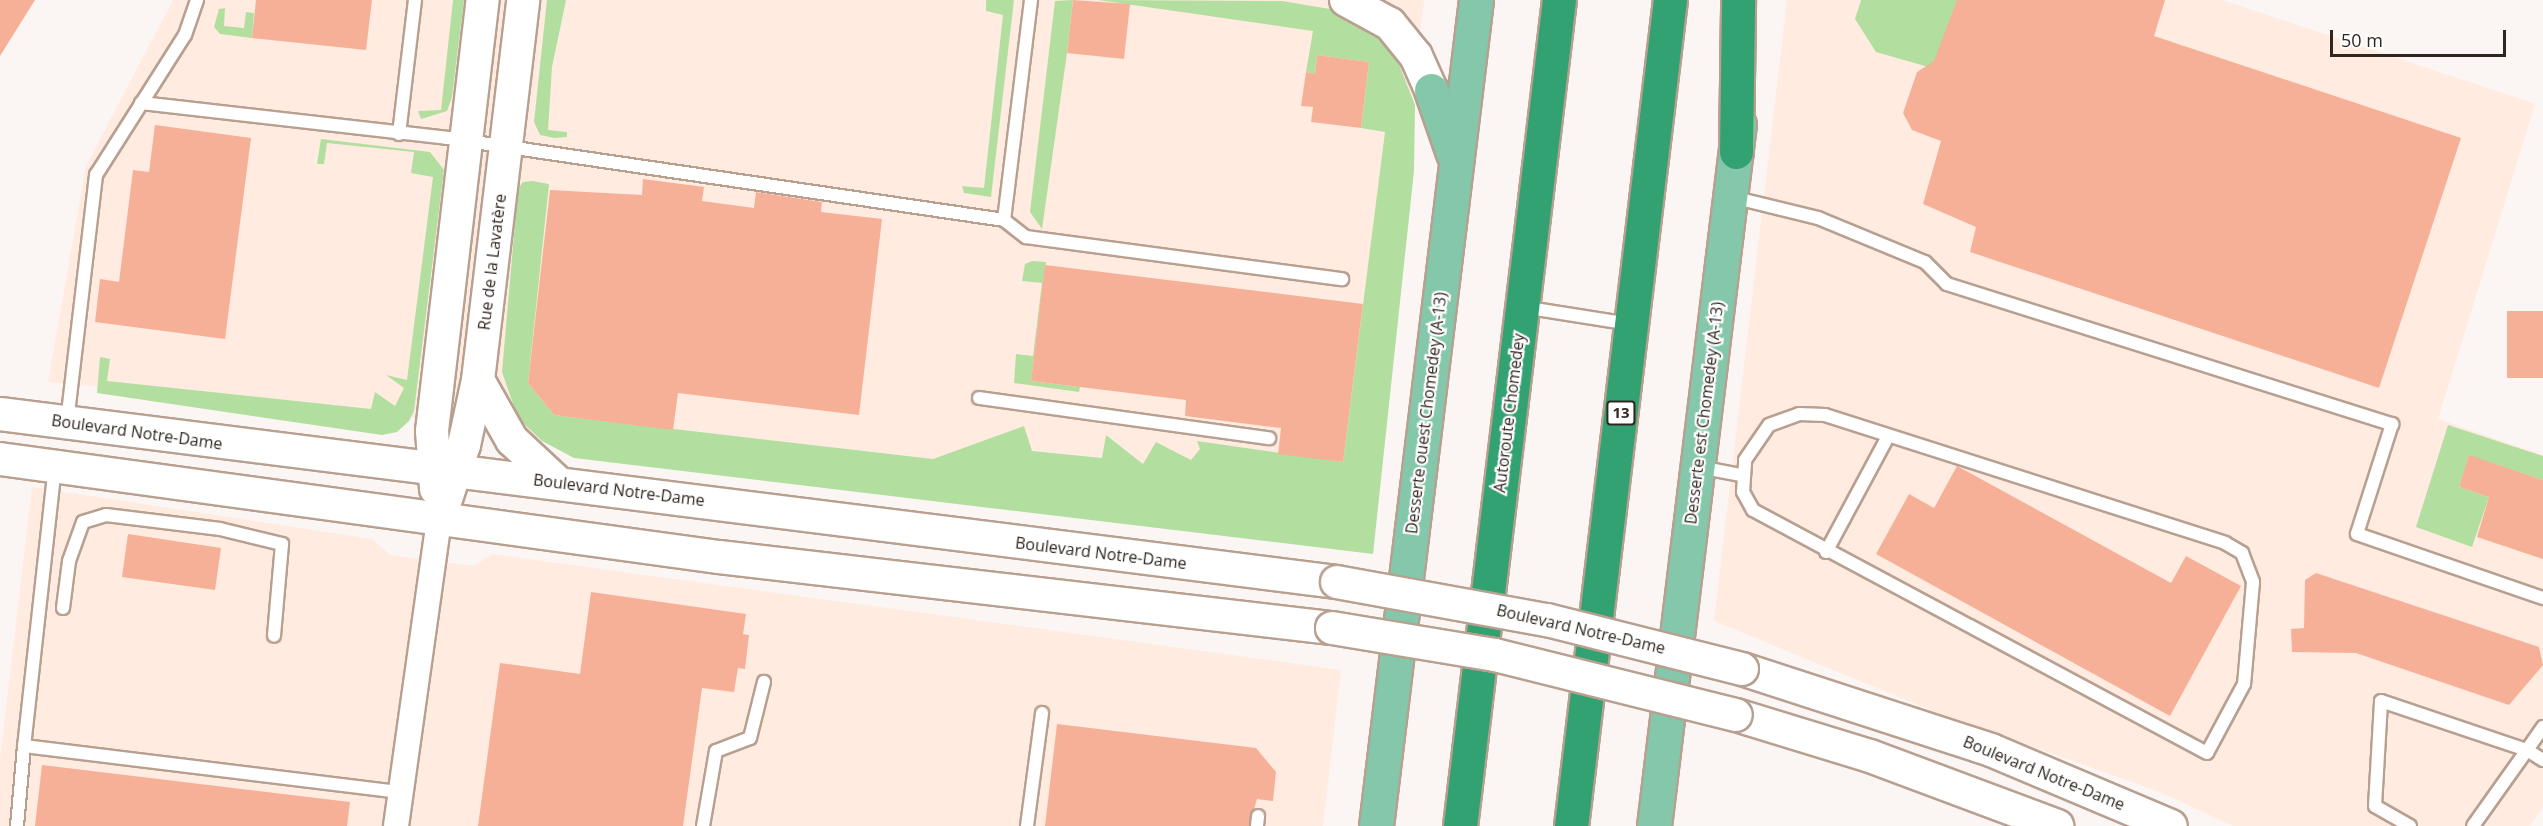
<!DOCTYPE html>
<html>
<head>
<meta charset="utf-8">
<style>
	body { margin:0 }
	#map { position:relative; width:2543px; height:826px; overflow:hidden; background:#fbf6f3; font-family:"Open Sans",sans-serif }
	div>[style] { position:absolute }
	.built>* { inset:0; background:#ffebdf }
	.green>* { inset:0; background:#b2df9f }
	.building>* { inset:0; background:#f7b098 }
	.roads { filter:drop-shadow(2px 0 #b8a091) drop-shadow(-2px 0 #b8a091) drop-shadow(0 2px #b8a091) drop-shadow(0 -2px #b8a091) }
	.service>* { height:12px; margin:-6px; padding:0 6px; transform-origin:6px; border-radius:6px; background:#fff }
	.minor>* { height:24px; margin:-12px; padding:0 12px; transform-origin:12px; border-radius:12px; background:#fff }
	.tertiary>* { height:32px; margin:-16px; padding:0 16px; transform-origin:16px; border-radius:16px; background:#fff }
	.primary>* { height:33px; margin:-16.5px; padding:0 16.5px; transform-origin:16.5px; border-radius:16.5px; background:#84c7aa }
	.motorway>* { height:33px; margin:-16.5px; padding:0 16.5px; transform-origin:16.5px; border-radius:16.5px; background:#32a272 }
	.bridges { filter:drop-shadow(2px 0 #b8a091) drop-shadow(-2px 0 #b8a091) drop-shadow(0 2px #b8a091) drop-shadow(0 -2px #b8a091) }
	.tertiary-bridge>* { height:32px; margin:-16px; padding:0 16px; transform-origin:16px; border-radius:16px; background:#fff }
	span { translate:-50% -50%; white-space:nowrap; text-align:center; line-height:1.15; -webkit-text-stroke:4.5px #fff; paint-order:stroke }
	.shield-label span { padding:2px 4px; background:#fff; border:2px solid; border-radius:4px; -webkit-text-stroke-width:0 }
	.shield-label { font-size:15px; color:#302620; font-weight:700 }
	.street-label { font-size:16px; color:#302620 }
	.scale { position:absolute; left:2330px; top:30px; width:176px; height:27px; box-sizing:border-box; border:3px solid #302620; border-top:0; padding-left:8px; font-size:18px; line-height:21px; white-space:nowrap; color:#302620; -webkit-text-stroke:4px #fff; paint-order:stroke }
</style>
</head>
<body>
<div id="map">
	<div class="built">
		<i style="clip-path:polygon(173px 0,1424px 0,1358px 536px,560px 440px,400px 416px,48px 382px,86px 166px)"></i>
		<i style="clip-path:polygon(1787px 0,2222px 0,2535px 104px,2438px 419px,2543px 455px,2543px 807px,2530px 826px,2233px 826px,2160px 792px,1938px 713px,1714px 621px)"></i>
		<i style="clip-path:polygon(32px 487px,372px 539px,390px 555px,474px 566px,492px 554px,1341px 670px,1323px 826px,0 826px,0 760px)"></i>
	</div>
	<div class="green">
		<i style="clip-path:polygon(453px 0,464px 0,452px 97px,447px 111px,421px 119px,418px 111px,441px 110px)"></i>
		<i style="clip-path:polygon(547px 0,566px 0,552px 67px,548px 130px,567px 132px,567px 137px,554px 138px,540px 135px,534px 122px)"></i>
		<i style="clip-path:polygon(986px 0,1014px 0,991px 197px,964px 193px,962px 186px,984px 188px,1003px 15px,986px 11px)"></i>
		<i style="clip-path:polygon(1073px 0,1067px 53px,1042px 229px,1030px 212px,1055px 1px)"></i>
		<i style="clip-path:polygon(1098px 0,1282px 1px,1354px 13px,1392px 47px,1415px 105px,1414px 171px,1373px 554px,574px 458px,542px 441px,518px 418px,502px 372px,518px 189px,523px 182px,532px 181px,549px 184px,528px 383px,554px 415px,933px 459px,1024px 426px,1032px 451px,1102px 458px,1106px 435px,1143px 464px,1156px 442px,1191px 460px,1200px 449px,1197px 441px,1343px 462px,1385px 132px,1361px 128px,1369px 62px,1317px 55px,1315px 74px,1306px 72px,1313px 31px)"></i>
		<i style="clip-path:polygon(1861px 0,1959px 0,1939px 70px,1876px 52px,1855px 19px)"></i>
		<i style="clip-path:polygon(225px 8px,224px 26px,244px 28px,246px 12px,254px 13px,252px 38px,220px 34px,214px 27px,219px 9px)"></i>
		<i style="clip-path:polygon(321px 139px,430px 152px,444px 170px,414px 411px,409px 421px,397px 432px,382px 435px,97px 393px,100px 357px,110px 359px,107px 381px,371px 409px,375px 392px,395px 406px,404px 388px,386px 375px,407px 380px,433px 177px,411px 173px,414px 152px,327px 143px,324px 164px,317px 164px)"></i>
		<i style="clip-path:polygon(1032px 261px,1046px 262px,1031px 381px,1080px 387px,1079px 392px,1014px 383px,1016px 354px,1033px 356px,1042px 283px,1022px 281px,1025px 264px)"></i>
		<i style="clip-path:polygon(2448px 425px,2543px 456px,2543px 480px,2469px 456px,2459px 487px,2489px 497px,2472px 547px,2416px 527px)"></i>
	</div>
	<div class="building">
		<i style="clip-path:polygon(0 0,35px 0,0 56px)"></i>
		<i style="clip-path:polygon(256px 0,372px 0,366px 50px,252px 38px)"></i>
		<i style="clip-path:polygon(1073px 0,1130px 4px,1124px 59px,1067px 53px)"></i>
		<i style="clip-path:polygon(1957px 0,2165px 0,2154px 36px,2461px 138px,2379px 388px,1970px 252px,1976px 227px,1923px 204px,1941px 141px,1912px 130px,1903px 113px,1917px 72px,1934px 61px)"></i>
		<i style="clip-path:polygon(1317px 55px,1369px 62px,1361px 128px,1311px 122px,1313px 107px,1301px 106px,1306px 72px,1315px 74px)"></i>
		<i style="clip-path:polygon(155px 125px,251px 138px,225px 339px,95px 322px,100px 279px,119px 282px,133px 170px,149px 172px)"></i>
		<i style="clip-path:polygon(643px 179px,704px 187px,702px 201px,754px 208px,756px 192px,822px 202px,821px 212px,882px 219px,859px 415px,678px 393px,673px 430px,554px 415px,528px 383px,550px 190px,642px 195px)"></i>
		<i style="clip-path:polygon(1045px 265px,1363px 304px,1343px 462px,1278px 454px,1281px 428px,1185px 416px,1186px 400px,1031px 381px)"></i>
		<i style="clip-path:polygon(2507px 311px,2543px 311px,2543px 378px,2507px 378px)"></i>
		<i style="clip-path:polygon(2469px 455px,2543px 480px,2543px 559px,2477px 537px,2489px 497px,2459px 487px)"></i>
		<i style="clip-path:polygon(1957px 466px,2171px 583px,2186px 556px,2241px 586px,2170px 716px,1876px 554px,1909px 494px,1934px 508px)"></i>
		<i style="clip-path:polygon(128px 534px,221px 548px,215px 590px,122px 577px)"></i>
		<i style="clip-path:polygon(2316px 573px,2539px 647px,2543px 665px,2509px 705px,2356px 653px,2292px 652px,2291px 629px,2304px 628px,2305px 580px)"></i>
		<i style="clip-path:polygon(591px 592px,746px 614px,743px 634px,749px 635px,745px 669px,738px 668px,734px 692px,702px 688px,683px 826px,478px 826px,500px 663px,580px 674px)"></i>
		<i style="clip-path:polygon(1057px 724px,1256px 748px,1276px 772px,1273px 801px,1257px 799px,1249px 826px,1045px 826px)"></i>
		<i style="clip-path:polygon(42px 765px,350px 802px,347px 826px,35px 826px)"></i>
	</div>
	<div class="roads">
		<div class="service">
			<i style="left:141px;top:103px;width:308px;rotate:6.5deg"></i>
			<i style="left:447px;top:138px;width:563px;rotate:8.37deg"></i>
			<i style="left:1004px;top:220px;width:28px;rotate:38deg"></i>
			<i style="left:1026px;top:237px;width:319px;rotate:7.6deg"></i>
			<i style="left:399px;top:134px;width:135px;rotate:-83.2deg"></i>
			<i style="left:1732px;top:197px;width:89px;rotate:13.7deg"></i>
			<i style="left:1818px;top:218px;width:116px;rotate:22.4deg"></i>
			<i style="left:1925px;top:262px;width:31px;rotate:45deg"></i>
			<i style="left:1947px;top:284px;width:467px;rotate:17.5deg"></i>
			<i style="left:2392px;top:424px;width:115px;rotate:107.7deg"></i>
			<i style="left:2357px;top:534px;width:197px;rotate:19deg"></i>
			<i style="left:1004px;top:220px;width:222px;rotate:-83deg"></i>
			<i style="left:1523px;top:307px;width:108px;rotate:9deg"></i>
			<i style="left:979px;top:398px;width:293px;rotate:7.9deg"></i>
			<i style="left:1799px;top:414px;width:26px;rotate:2deg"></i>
			<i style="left:1825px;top:415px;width:420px;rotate:17.7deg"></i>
			<i style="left:2225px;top:543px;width:20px;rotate:30deg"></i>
			<i style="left:2242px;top:553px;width:31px;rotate:69deg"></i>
			<i style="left:2253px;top:582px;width:102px;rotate:95deg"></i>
			<i style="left:2244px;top:684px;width:78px;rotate:118.2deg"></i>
			<i style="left:2207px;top:753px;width:515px;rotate:-151.84deg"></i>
			<i style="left:1753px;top:510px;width:21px;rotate:-119deg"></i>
			<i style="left:1743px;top:492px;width:32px;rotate:-86deg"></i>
			<i style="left:1745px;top:460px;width:42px;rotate:-55.6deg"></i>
			<i style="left:1769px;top:425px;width:32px;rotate:-20deg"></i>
			<i style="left:67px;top:422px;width:249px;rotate:-83.3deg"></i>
			<i style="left:96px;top:175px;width:166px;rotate:-57.6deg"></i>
			<i style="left:185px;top:35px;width:37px;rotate:-71deg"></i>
			<i style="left:55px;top:466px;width:282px;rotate:96.3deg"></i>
			<i style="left:24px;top:746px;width:379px;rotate:7deg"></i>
			<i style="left:1699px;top:467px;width:43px;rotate:10.8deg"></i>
			<i style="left:1826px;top:552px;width:129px;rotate:-61.8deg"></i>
			<i style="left:63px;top:608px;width:47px;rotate:-82.7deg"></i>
			<i style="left:69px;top:561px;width:41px;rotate:-70.3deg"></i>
			<i style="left:83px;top:522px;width:24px;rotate:-17deg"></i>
			<i style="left:106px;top:515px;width:115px;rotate:7deg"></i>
			<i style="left:220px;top:529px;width:64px;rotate:13.6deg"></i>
			<i style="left:282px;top:544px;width:92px;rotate:95deg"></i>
			<i style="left:2543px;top:727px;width:28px;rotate:125deg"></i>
			<i style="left:2527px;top:750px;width:19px;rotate:32deg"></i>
			<i style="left:17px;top:826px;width:80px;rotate:-85deg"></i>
			<i style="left:703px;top:826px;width:76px;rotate:-80.2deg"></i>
			<i style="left:716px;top:751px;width:36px;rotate:-21deg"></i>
			<i style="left:750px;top:738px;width:58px;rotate:-76deg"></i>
			<i style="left:1027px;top:826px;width:114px;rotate:-82.4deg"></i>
			<i style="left:1257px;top:826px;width:10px;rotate:-84deg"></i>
			<i style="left:2410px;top:826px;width:40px;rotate:-150.3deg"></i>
			<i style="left:2375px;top:806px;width:105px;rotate:-86.7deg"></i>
			<i style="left:2381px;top:701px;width:154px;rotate:18.6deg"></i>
			<i style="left:2527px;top:750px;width:93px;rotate:125.4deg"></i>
		</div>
		<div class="minor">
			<i style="left:396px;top:826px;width:309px;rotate:-82deg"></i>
		</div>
		<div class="tertiary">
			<i style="left:1346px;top:0;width:50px;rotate:28.6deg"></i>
			<i style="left:1390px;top:24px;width:41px;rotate:50.9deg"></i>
			<i style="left:1416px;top:56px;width:37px;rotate:66deg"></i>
			<i style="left:478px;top:380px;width:69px;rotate:60.5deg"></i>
			<i style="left:512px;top:440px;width:62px;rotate:43deg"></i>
			<i style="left:0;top:414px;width:1348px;rotate:7.16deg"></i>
			<i style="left:0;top:459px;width:726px;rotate:7.76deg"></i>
			<i style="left:719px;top:557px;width:617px;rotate:6.61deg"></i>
			<i style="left:436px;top:489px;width:58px;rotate:-93.9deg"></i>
			<i style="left:432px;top:431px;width:434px;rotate:-83.3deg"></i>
			<i style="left:439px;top:520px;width:79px;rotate:-71.6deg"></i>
			<i style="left:464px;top:445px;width:66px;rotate:-77.8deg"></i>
			<i style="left:478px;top:380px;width:383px;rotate:-83.2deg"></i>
			<i style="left:1742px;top:669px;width:262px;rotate:18deg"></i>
			<i style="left:1991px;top:750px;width:195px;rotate:22.9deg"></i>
			<i style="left:1736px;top:715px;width:140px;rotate:17deg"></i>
			<i style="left:1870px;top:756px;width:200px;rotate:20.5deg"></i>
		</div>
		<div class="primary">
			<i style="left:1431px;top:90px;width:67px;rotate:70.8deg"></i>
			<i style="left:1376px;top:826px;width:832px;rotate:-83.1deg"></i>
			<i style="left:1654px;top:826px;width:707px;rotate:-83.1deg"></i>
		</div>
		<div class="motorway">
			<i style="left:1736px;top:152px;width:152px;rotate:-89.2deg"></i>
			<i style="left:1460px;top:826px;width:832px;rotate:-83.17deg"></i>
			<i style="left:1571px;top:826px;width:832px;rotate:-83.17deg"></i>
		</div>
	</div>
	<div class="bridges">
		<div class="tertiary-bridge">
			<i style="left:1337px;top:582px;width:213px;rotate:10.3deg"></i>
			<i style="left:1547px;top:620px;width:201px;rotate:14.1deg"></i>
			<i style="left:1332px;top:628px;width:165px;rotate:9.4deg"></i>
			<i style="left:1495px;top:655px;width:248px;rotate:14deg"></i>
		</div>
	</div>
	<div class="shield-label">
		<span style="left:1621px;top:413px">13</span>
	</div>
	<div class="street-label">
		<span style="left:492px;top:262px;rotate:-83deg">Rue de la Lavatère</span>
		<span style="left:1426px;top:413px;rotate:-83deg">Desserte ouest Chomedey (A-13)</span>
		<span style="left:1509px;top:413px;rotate:-83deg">Autoroute Chomedey</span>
		<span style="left:1704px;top:413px;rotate:-83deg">Desserte est Chomedey (A-13)</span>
		<span style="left:137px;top:432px;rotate:8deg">Boulevard Notre-Dame</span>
		<span style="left:619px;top:490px;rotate:7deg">Boulevard Notre-Dame</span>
		<span style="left:1101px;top:553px;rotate:7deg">Boulevard Notre-Dame</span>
		<span style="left:1581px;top:629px;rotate:13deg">Boulevard Notre-Dame</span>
		<span style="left:2044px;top:773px;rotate:22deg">Boulevard Notre-Dame</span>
	</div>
	<div class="scale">50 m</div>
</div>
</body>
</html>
